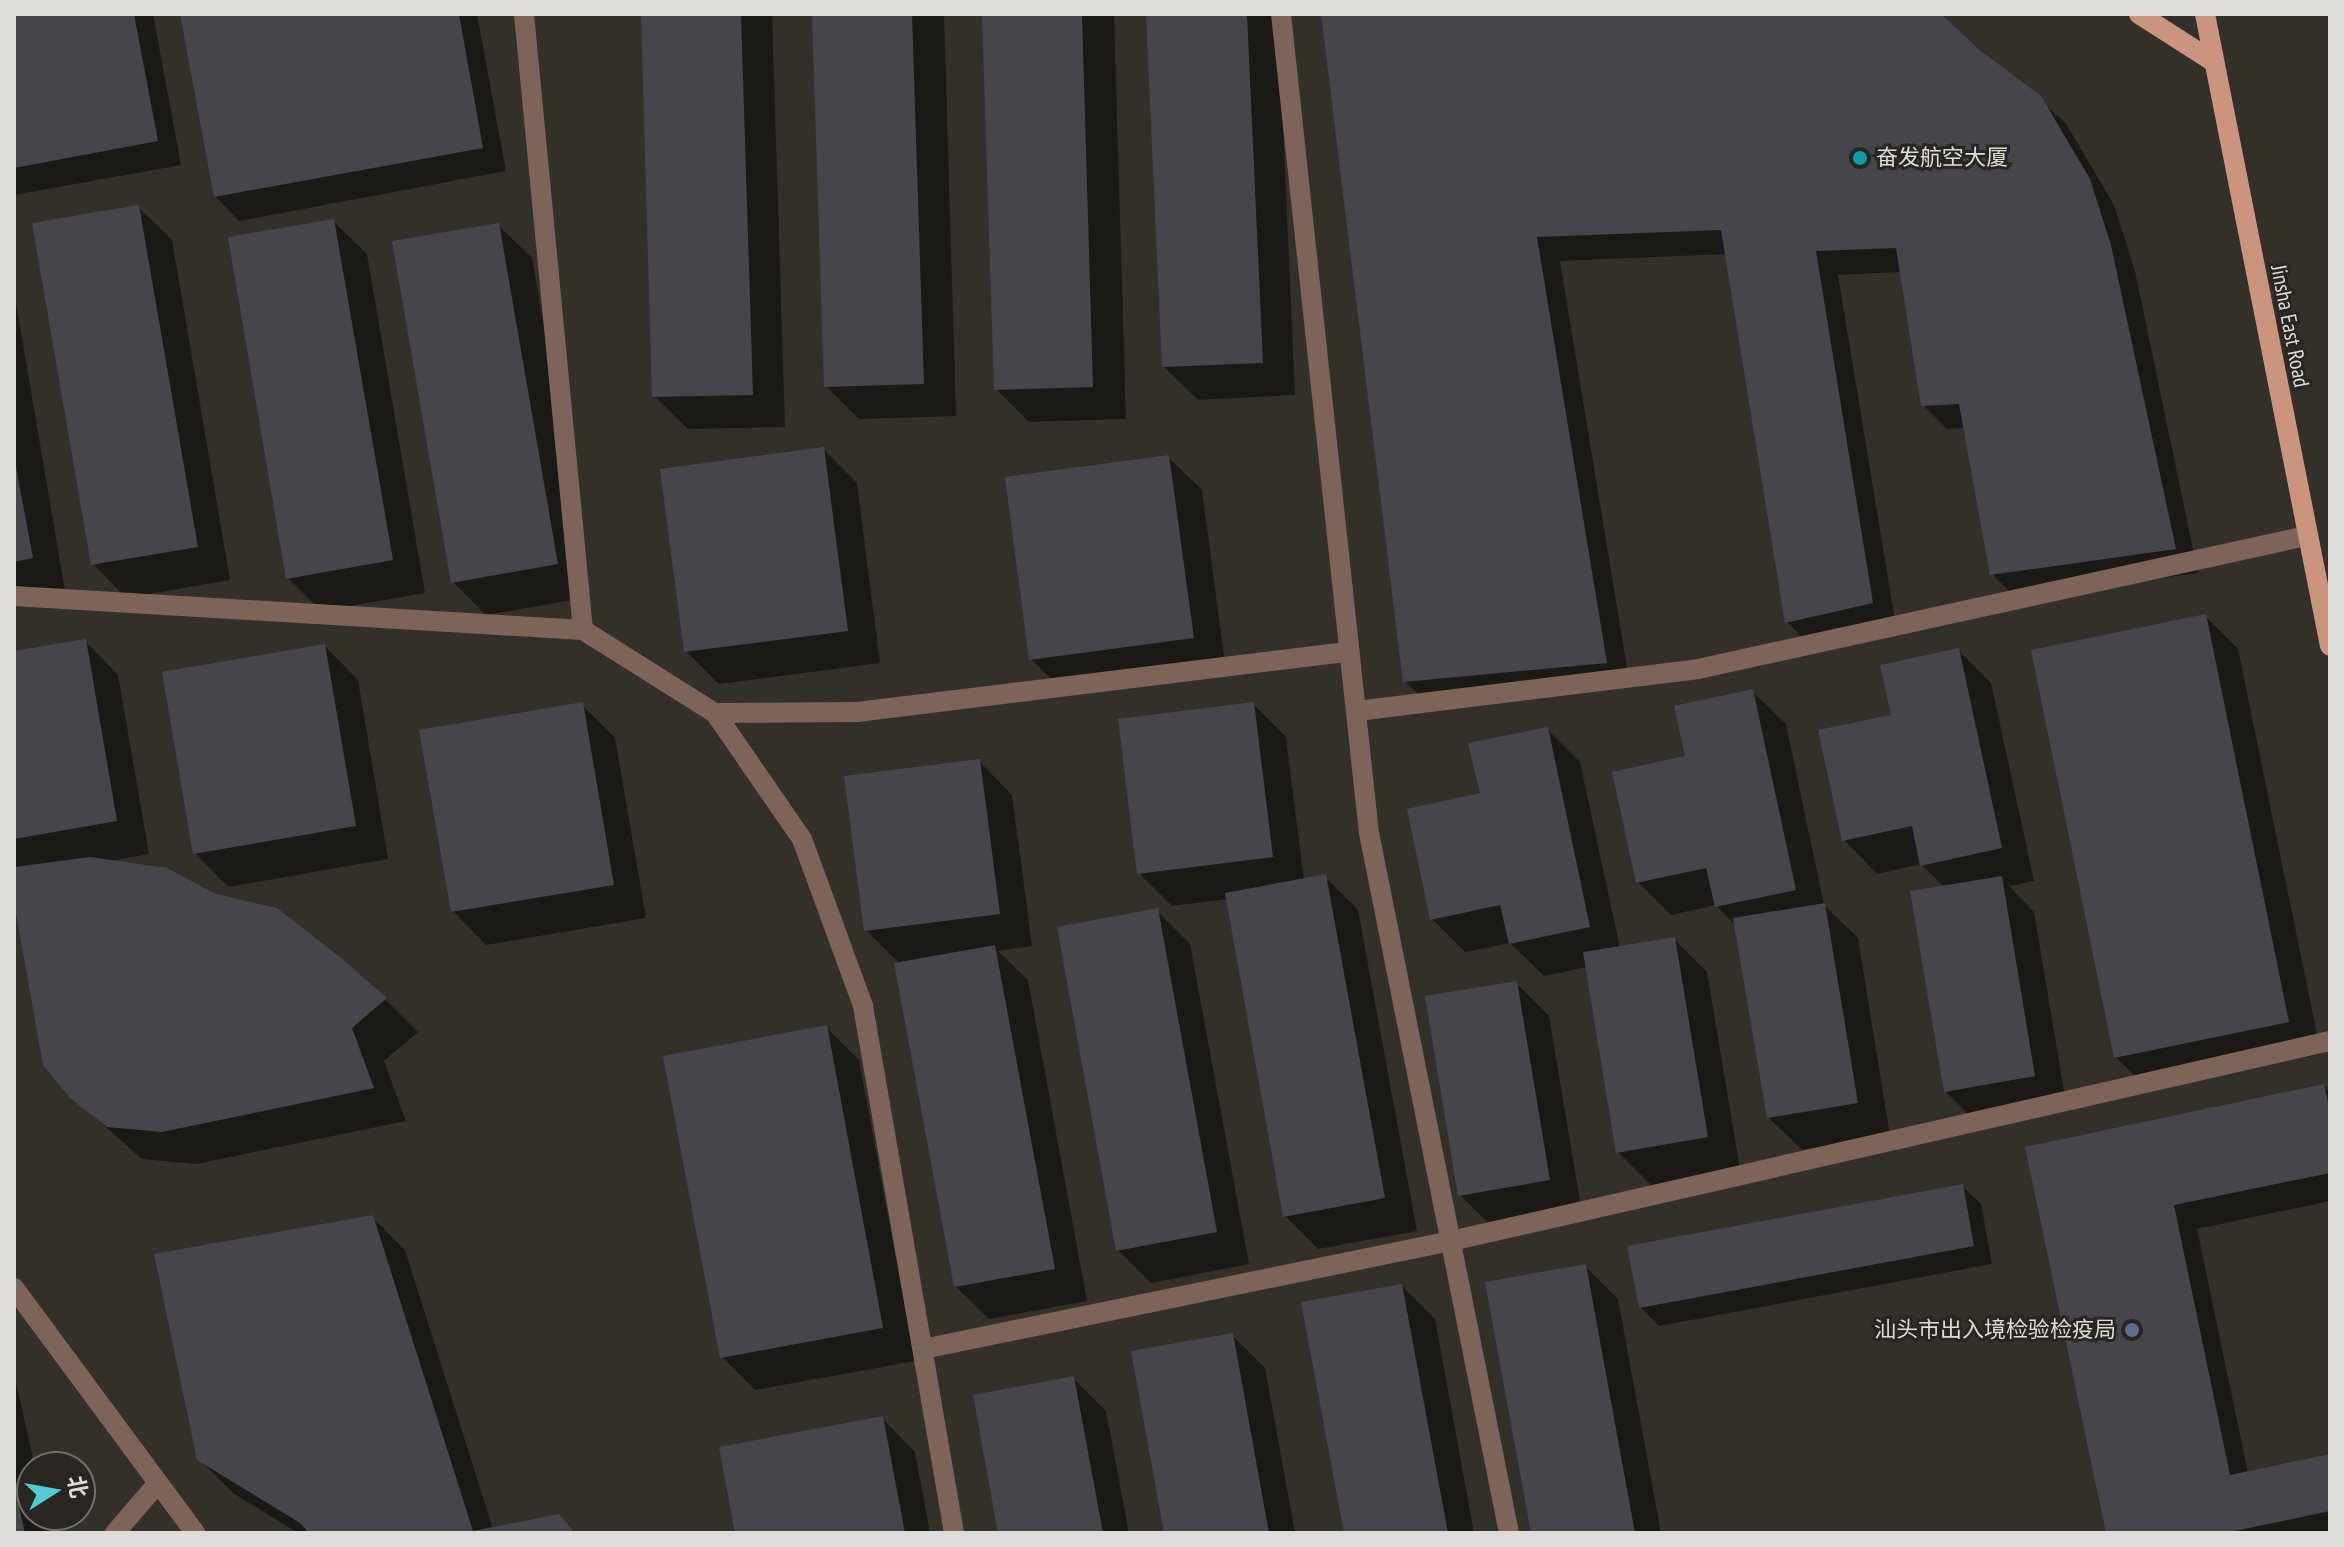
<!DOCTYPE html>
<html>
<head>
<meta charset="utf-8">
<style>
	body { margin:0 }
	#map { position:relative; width:2344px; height:1547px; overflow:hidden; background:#33302a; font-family:"PT Sans Narrow","Noto Sans SC",sans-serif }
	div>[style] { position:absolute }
	.shadow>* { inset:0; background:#0007 }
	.building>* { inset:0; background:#46454b }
	.minor>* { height:20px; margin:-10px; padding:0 10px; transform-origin:10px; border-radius:10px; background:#7e6359 }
	.major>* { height:20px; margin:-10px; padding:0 10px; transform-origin:10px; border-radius:10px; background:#cb947e }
	.dots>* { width:22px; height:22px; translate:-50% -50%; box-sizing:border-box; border:4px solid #292621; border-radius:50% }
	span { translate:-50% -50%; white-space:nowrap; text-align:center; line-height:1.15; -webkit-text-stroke:6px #292621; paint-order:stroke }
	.poi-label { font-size:22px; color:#dedcd8 }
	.left { translate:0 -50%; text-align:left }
	.right { translate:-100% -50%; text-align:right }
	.street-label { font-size:22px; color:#dedcd8 }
	.frame { position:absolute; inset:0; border:16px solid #dedcd8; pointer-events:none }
	.north { position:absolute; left:16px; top:1451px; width:80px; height:80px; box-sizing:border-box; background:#292621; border:2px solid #716f6a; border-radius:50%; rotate:79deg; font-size:22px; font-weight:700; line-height:32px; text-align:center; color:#dedcd8 }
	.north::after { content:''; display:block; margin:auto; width:28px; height:36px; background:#51ccd4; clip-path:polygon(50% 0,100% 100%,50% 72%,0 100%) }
</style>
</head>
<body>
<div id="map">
	<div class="shadow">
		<i style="clip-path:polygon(14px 14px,153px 14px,181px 165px,14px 195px)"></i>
		<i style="clip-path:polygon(182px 14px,477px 14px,506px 171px,239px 221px,215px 196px)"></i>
		<i style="clip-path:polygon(643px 14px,772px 14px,785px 427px,688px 429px,654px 396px)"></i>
		<i style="clip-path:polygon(814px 14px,944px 14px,956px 416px,859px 419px,826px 386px)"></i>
		<i style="clip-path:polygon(984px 14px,1114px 14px,1126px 419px,1029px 422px,996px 389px)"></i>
		<i style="clip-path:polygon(1148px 14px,1278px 14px,1295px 395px,1198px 400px,1164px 367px)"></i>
		<i style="clip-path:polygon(1323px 14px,1938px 14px,2065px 122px,2114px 205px,2135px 271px,2198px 573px,2016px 598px,1992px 574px,1966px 428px,1947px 429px,1923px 405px,1902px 272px,1838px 275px,1896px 627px,1811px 646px,1787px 622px,1727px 254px,1560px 261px,1630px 686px,1429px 705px,1405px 681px)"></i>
		<i style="clip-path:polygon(138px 207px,172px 240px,230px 580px,126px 598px,93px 564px)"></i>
		<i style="clip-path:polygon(333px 221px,367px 254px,425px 593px,321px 611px,288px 578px)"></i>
		<i style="clip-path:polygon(498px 225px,532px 258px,590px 597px,486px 615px,453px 582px)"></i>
		<i style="clip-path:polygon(14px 291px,65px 591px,14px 600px)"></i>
		<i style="clip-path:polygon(824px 450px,857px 483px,880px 663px,719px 684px,686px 651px)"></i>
		<i style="clip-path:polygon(1168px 457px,1202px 490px,1226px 671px,1064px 692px,1031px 659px)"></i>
		<i style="clip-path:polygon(2205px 616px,2238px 649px,2321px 1054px,2149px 1090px,2116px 1057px)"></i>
		<i style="clip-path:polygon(85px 641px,118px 675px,149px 854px,109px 861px,385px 999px,418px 1032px,384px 1061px,406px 1121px,196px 1164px,142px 1159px,72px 1097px,14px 891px,14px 653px)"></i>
		<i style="clip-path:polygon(325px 646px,358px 680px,388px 859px,228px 887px,195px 853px)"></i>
		<i style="clip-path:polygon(1958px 650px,1991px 683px,2034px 881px,2009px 886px,2034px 912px,2067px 1109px,1978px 1124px,1945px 1091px,1945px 888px,1921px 864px,1877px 874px,1844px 840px,1893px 716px)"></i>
		<i style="clip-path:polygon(1752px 691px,1786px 724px,1824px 905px,1858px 938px,1890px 1136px,1802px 1150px,1768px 1117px,1736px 926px,1716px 905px,1671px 915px,1638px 882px,1688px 758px)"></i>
		<i style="clip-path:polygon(1253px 704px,1286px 737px,1304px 880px,1325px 877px,1358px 910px,1417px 1231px,1318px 1249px,1285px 1216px,1228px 899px,1172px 906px,1139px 873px)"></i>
		<i style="clip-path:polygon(582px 705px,615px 738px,646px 918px,486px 945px,453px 911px)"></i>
		<i style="clip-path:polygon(1547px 729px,1580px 762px,1620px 948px,1674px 939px,1707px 972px,1740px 1169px,1651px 1185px,1618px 1152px,1587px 967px,1544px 976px,1510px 943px,1465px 952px,1432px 919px,1482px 795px)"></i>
		<i style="clip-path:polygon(979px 761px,1012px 795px,1032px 946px,998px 951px,1028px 980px,1087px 1301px,989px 1319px,955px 1286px,900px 964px,866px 930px)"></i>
		<i style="clip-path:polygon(1157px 911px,1190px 944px,1249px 1264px,1151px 1283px,1118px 1250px)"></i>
		<i style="clip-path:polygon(1516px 983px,1549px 1016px,1582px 1213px,1493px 1228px,1460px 1195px)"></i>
		<i style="clip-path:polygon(826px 1027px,859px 1060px,915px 1361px,755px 1390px,722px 1357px)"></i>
		<i style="clip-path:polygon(2324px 1086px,2330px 1093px,2330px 1201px,2197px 1229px,2248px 1473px,2330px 1456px,2330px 1533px,2108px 1533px,2027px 1148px)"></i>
		<i style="clip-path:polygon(1962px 1186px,1981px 1204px,1992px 1264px,1659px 1326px,1640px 1307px)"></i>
		<i style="clip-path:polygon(372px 1217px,405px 1250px,493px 1529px,559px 1516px,576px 1533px,298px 1533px,233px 1493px,199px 1459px)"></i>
		<i style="clip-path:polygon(1585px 1266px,1618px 1299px,1661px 1533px,1533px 1533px)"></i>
		<i style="clip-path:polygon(1402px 1286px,1435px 1319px,1474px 1533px,1346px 1533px)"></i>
		<i style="clip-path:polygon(1232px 1335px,1265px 1368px,1295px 1533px,1166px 1533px)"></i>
		<i style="clip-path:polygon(14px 1373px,35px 1467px,32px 1467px,32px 1515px,46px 1515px,50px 1533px,14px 1533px)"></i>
		<i style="clip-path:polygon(1073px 1378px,1106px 1411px,1129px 1533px,1000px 1533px)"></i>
		<i style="clip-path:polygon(882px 1418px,915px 1452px,930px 1533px,737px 1533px)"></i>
	</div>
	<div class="building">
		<i style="clip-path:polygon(14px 14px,134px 14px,158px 141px,14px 168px)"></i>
		<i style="clip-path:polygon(180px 14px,459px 14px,483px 148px,214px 197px)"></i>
		<i style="clip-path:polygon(641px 14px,741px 14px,753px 395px,652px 397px)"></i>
		<i style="clip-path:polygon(812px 14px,912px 14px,924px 384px,824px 387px)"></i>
		<i style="clip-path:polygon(982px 14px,1082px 14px,1093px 387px,994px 390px)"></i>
		<i style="clip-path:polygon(1146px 14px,1247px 14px,1263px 363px,1162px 367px)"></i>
		<i style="clip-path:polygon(1321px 14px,1941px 14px,1981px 51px,2041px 96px,2090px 179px,2111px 245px,2176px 549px,1990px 575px,1959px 404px,1921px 406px,1896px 248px,1816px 251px,1873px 603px,1785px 623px,1721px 230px,1537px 237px,1607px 663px,1403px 682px)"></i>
		<i style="clip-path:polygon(139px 205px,198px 547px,91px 565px,32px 223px)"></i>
		<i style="clip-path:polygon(334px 219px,393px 560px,286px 579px,228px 237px)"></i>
		<i style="clip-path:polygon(499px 223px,558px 564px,451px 583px,392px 241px)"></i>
		<i style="clip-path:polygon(824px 447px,848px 631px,684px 652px,660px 469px)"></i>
		<i style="clip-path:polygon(1169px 455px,1194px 638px,1029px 660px,1005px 477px)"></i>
		<i style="clip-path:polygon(14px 456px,33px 558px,14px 562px)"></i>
		<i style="clip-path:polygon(2206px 614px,2289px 1022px,2114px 1058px,2031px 650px)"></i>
		<i style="clip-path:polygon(86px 639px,117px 821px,14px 839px,14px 651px)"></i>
		<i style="clip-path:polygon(325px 644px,356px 826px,193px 854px,162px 672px)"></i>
		<i style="clip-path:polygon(1959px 648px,2002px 848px,1920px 866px,1912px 826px,1842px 841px,1818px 730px,1891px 715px,1880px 665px)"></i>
		<i style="clip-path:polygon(1753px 689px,1796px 890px,1715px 907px,1706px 868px,1636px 883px,1612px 772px,1685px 756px,1674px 706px)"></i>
		<i style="clip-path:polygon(583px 702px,614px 885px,451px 912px,419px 730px)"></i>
		<i style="clip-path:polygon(1254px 702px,1273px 857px,1137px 874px,1118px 719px)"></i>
		<i style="clip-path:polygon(1548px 727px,1590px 927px,1509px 944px,1500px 905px,1430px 920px,1407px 809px,1480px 793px,1468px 743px)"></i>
		<i style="clip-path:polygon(980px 759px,1000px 914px,864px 931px,844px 776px)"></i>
		<i style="clip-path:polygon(90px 857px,167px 868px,216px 894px,277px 908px,341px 958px,387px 998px,352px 1028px,374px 1088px,162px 1132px,107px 1127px,70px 1098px,43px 1065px,14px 902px,14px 867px)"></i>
		<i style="clip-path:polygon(1326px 874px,1385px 1198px,1283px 1217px,1225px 893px)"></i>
		<i style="clip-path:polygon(2002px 876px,2035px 1076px,1944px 1092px,1910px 891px)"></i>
		<i style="clip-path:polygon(1825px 903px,1858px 1103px,1767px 1118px,1733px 918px)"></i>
		<i style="clip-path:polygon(1158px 908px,1217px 1232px,1116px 1251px,1057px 927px)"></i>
		<i style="clip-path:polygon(1675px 937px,1708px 1137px,1616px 1153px,1583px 952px)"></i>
		<i style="clip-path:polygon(995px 945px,1055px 1269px,954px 1287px,894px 963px)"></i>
		<i style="clip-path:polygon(1517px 981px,1550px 1180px,1458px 1196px,1425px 996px)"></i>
		<i style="clip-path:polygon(827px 1025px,883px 1328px,720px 1358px,663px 1056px)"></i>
		<i style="clip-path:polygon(2324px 1084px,2330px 1112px,2330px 1173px,2174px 1205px,2230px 1475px,2330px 1454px,2330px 1511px,2225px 1533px,2106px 1533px,2025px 1147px)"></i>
		<i style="clip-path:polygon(1963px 1184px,1974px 1246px,1639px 1308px,1627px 1246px)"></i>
		<i style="clip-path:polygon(373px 1215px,473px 1531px,559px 1514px,575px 1533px,309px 1533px,300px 1523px,197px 1460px,154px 1254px)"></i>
		<i style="clip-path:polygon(1586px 1264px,1635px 1533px,1531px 1533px,1485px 1282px)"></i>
		<i style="clip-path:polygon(1402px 1284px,1448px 1533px,1344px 1533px,1301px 1302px)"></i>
		<i style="clip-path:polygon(1233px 1333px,1269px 1533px,1164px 1533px,1131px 1351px)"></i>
		<i style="clip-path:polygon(1074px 1376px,1103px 1533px,998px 1533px,973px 1395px)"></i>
		<i style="clip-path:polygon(883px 1416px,905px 1533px,735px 1533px,719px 1447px)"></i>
		<i style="clip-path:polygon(15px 1489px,25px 1533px,14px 1533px)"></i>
	</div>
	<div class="minor">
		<i style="left:524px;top:14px;width:619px;rotate:84.53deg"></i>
		<i style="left:1281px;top:14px;width:824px;rotate:83.87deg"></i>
		<i style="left:1369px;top:833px;width:714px;rotate:78.69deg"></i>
		<i style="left:14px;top:596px;width:570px;rotate:3.42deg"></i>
		<i style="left:583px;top:630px;width:156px;rotate:32.2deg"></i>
		<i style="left:715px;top:713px;width:142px;rotate:-0.4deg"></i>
		<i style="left:857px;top:712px;width:496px;rotate:-7deg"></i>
		<i style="left:1357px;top:711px;width:344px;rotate:-7deg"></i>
		<i style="left:1698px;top:669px;width:622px;rotate:-12.34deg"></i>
		<i style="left:715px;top:713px;width:153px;rotate:55.4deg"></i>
		<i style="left:802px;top:839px;width:178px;rotate:69.9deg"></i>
		<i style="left:863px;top:1006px;width:535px;rotate:80.2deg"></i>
		<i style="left:14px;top:1288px;width:305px;rotate:53.5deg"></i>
		<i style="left:923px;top:1349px;width:539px;rotate:-11.56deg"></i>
		<i style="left:1451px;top:1241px;width:901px;rotate:-12.82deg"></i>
		<i style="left:115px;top:1533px;width:66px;rotate:-49.3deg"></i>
	</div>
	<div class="major">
		<i style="left:2139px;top:14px;width:89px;rotate:32.6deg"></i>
		<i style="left:2205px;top:14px;width:644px;rotate:78.81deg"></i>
	</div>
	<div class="dots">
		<i style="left:1860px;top:158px;background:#0f9aa8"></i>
		<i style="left:2132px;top:1330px;background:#5c6f8a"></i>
	</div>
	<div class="poi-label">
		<span class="left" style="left:1876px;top:158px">奋发航空大厦</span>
		<span class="right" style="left:2116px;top:1330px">汕头市出入境检验检疫局</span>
	</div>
	<div class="street-label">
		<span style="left:2290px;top:326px;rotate:79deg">Jinsha East Road</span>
	</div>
	<div class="frame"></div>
	<div class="north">北</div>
</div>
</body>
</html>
